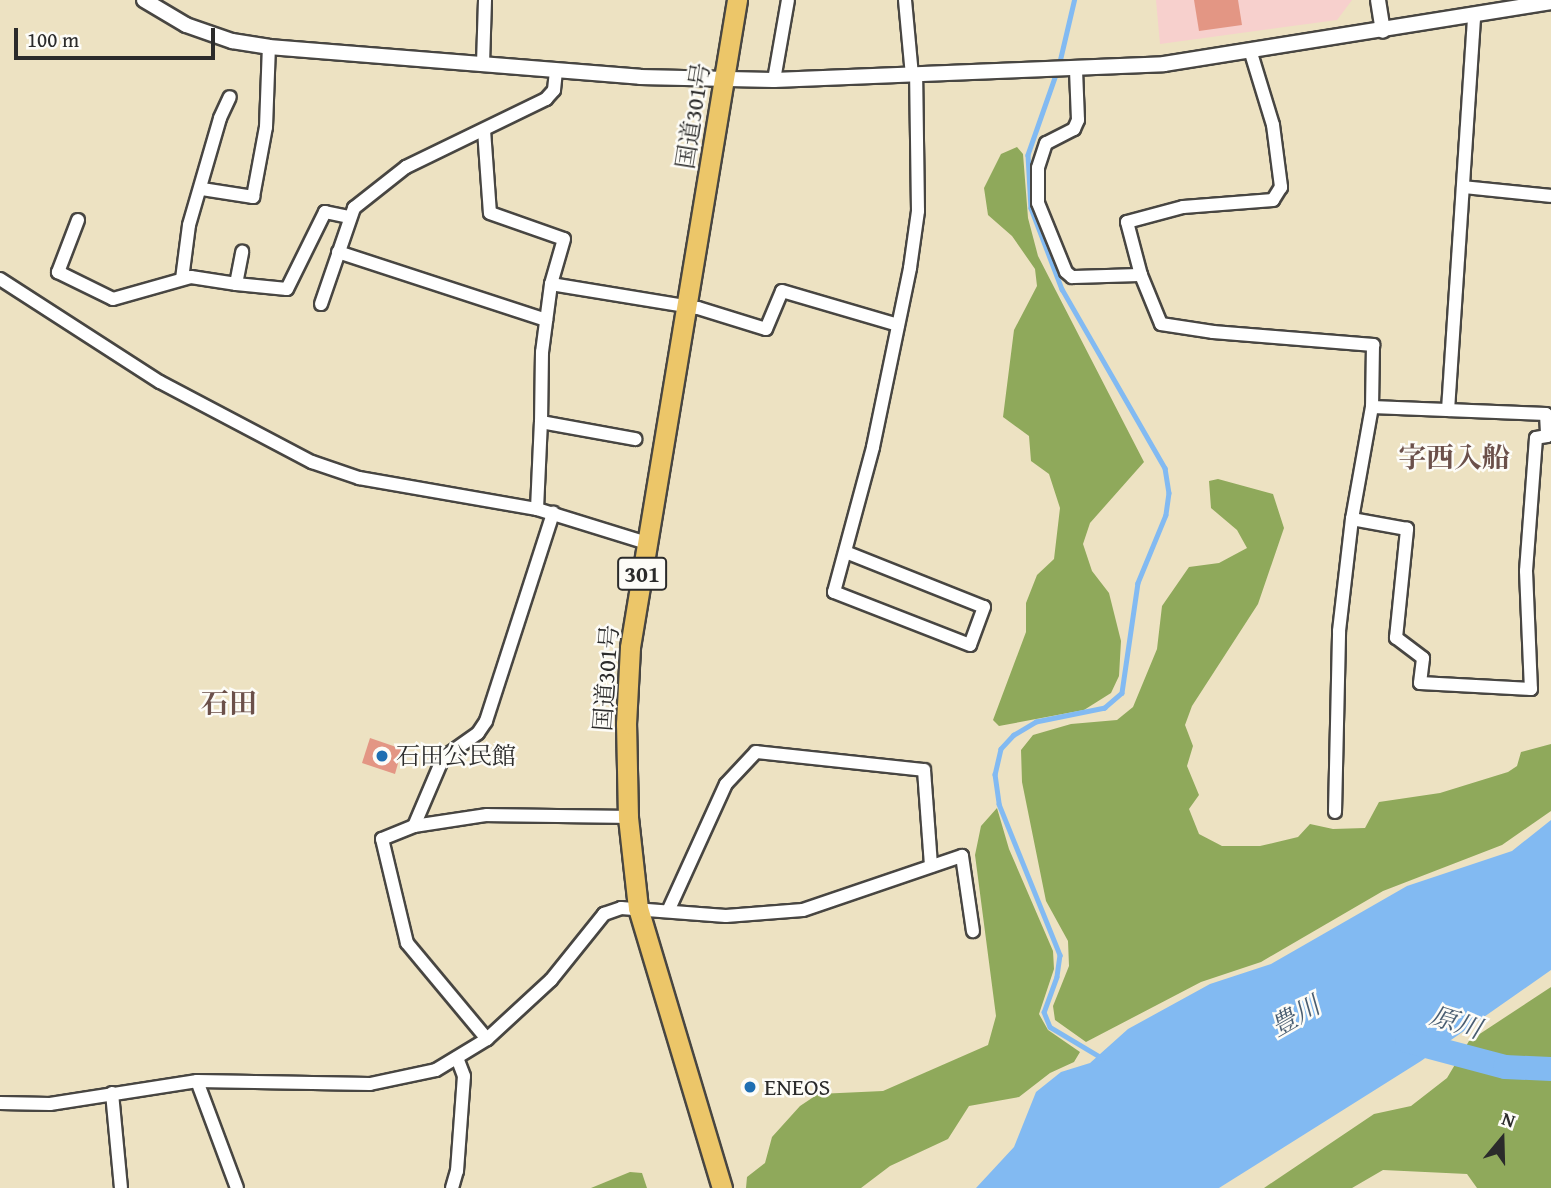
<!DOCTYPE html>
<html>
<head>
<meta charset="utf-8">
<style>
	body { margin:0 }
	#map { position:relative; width:1551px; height:1188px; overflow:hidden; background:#ede2c2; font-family:"Gentium Book Plus","Noto Serif JP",serif }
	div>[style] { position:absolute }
	.built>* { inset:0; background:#f7d0cd }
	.forest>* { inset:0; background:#8fa95b }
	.water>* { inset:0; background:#82baf2 }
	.stream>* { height:4.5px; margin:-2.25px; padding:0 2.25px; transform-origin:2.25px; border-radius:2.25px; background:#82baf2 }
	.river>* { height:24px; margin:-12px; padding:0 12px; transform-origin:12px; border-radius:12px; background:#82baf2 }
	.building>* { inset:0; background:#e39684 }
	.roads { filter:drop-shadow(2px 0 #484642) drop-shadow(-2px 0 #484642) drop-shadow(0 2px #484642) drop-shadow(0 -2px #484642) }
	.minor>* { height:12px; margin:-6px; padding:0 6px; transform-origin:6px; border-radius:6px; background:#fff }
	.tertiary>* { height:14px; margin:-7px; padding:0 7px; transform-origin:7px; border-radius:7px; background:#fff }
	.trunk>* { height:19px; margin:-9.5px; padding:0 9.5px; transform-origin:9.5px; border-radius:9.5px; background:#ecc669 }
	.dots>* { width:19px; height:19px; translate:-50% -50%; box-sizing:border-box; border:4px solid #fdfcf7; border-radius:50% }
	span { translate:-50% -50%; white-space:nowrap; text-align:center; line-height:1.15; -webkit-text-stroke:5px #fdfcf7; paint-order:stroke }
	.shield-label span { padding:2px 5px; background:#fdfcf7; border:2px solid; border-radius:5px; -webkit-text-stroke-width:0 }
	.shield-label { font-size:23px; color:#2b2b2b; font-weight:700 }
	.street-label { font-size:24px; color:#2b2b2b }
	.poi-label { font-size:24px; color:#2b2b2b }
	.left { translate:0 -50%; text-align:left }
	.water-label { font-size:26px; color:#495d71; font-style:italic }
	.quarter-label { font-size:28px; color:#6b504a; font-weight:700 }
	.north { position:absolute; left:1467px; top:1104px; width:70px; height:70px; -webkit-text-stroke:5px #fdfcf7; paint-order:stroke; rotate:19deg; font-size:19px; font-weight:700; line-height:28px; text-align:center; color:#2b2b2b }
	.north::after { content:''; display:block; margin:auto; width:24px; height:32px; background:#2b2b2b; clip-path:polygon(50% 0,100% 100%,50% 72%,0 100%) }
	.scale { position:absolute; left:14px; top:28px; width:201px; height:32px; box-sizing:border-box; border:4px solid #2b2b2b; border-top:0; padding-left:9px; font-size:21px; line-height:24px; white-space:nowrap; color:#2b2b2b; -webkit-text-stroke:5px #fdfcf7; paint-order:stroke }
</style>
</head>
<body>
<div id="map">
	<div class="built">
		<i style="clip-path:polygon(1156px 0,1352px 0,1337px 20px,1160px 44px)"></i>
	</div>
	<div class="forest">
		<i style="clip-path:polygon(1017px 147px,1023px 154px,1028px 218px,1038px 256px,1144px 462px,1090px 523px,1083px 544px,1092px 571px,1109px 593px,1121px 641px,1119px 676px,1111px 693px,1084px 710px,999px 726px,993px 720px,1026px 632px,1026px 603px,1037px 575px,1054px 559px,1060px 508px,1049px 474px,1031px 461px,1029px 436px,1003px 417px,1014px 330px,1037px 286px,1035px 269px,1012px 236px,988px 215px,984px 188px,1001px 154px)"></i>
		<i style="clip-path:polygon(1218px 479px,1273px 494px,1284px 528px,1258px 604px,1192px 706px,1185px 725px,1193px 746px,1187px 766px,1199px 795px,1189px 809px,1199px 834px,1222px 846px,1260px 846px,1298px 837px,1310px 824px,1333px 829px,1365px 828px,1379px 802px,1440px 793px,1508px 772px,1517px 766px,1521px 752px,1551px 744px,1551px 811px,1502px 845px,1383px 891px,1261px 962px,1201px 982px,1086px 1042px,1055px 1020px,1053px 1006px,1069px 966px,1068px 941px,1046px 901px,1022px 782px,1021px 750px,1033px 735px,1071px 724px,1117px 720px,1133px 707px,1157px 649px,1162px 606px,1189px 567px,1219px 563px,1247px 548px,1237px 530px,1211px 508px,1209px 481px)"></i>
		<i style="clip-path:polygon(997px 808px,1009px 849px,1053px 951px,1054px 969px,1039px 1014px,1048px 1030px,1080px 1052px,1074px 1062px,1050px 1073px,1019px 1097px,969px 1106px,948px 1139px,890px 1166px,861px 1188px,746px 1188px,747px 1177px,765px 1163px,772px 1137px,800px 1106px,818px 1094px,883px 1091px,988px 1045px,996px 1016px,975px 855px,981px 826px)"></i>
		<i style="clip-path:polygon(1551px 987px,1551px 1188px,1477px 1188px,1467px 1174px,1383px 1170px,1352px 1188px,1264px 1188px,1374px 1114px,1411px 1106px,1447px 1078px,1469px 1041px)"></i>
		<i style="clip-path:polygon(630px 1172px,642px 1173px,647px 1188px,591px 1188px)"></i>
	</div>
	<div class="water">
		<i style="clip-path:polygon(1551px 820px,1551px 970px,1421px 1061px,1219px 1188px,976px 1188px,1014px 1147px,1036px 1092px,1061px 1072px,1090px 1063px,1128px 1029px,1210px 984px,1271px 964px,1407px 886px,1512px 851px)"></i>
	</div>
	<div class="stream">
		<i style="left:1059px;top:64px;width:66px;rotate:-76.8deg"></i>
		<i style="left:1057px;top:72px;width:88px;rotate:109.3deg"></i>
		<i style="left:1028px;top:155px;width:53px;rotate:86.8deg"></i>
		<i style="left:1031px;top:208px;width:87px;rotate:69.1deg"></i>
		<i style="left:1062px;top:289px;width:207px;rotate:60.1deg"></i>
		<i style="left:1165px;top:468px;width:25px;rotate:81deg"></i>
		<i style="left:1169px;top:493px;width:22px;rotate:98deg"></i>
		<i style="left:1166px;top:515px;width:74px;rotate:112.4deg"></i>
		<i style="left:1138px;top:583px;width:111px;rotate:98.3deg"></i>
		<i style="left:1122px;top:693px;width:23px;rotate:139deg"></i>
		<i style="left:1105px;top:708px;width:70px;rotate:168.5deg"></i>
		<i style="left:1036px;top:722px;width:26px;rotate:149deg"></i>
		<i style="left:1014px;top:735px;width:19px;rotate:133deg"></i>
		<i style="left:1001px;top:749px;width:26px;rotate:103deg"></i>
		<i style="left:995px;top:774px;width:30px;rotate:82deg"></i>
		<i style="left:999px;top:804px;width:163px;rotate:68deg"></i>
		<i style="left:1060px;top:955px;width:22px;rotate:98deg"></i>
		<i style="left:1057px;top:977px;width:37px;rotate:110deg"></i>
		<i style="left:1044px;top:1012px;width:16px;rotate:68deg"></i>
		<i style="left:1050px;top:1027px;width:61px;rotate:30.8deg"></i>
	</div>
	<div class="river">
		<i style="left:1407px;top:1041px;width:101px;rotate:14.9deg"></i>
		<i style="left:1505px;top:1067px;width:46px;rotate:2.5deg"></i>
	</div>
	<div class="building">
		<i style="clip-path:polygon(1194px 0,1238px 0,1242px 25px,1199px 31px)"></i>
		<i style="clip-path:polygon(370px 738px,402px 749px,395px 774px,362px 763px)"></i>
	</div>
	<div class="roads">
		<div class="minor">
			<i style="left:905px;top:0;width:75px;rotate:84.7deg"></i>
			<i style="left:1251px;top:53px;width:75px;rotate:73deg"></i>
			<i style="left:1273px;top:125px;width:63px;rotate:82.6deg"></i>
			<i style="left:1281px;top:187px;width:15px;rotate:122deg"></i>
			<i style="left:1273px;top:200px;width:90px;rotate:175.6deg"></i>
			<i style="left:1183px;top:207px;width:58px;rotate:165deg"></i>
			<i style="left:1127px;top:222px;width:55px;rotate:75.2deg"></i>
			<i style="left:1141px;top:275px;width:53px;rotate:67.8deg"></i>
			<i style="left:1161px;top:324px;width:53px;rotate:8.7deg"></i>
			<i style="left:1213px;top:332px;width:161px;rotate:4.6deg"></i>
			<i style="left:1373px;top:345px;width:62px;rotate:90.9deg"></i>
			<i style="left:483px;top:64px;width:64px;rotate:-88.2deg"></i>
			<i style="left:1076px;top:70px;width:50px;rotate:87.7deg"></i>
			<i style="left:1078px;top:120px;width:10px;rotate:114deg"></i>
			<i style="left:1074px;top:129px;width:31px;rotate:153deg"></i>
			<i style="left:1046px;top:143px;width:26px;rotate:108deg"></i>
			<i style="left:1038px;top:168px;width:35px;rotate:90deg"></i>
			<i style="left:1038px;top:203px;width:74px;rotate:67.9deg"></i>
			<i style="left:1066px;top:272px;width:8px;rotate:40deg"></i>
			<i style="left:1072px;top:277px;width:69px;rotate:-1.7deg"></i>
			<i style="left:774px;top:80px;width:81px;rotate:-80.1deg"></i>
			<i style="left:484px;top:130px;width:83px;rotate:85.9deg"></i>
			<i style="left:490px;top:213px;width:78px;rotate:19.4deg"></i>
			<i style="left:564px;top:239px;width:47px;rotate:106.1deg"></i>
			<i style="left:551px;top:284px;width:69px;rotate:97.5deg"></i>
			<i style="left:542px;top:352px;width:70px;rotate:90.8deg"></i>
			<i style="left:1463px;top:187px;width:88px;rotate:5.8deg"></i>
			<i style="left:202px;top:189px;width:52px;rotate:8.9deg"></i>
			<i style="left:253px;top:197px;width:71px;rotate:-79.5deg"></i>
			<i style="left:266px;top:127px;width:80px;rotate:-87.9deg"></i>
			<i style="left:78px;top:220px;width:56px;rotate:111deg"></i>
			<i style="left:58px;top:272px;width:61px;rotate:26.1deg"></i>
			<i style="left:113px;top:299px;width:81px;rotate:-15.8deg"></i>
			<i style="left:191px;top:277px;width:46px;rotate:8.8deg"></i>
			<i style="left:236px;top:284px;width:33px;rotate:-79deg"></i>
			<i style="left:338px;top:252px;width:219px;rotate:18.1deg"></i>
			<i style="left:0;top:279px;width:190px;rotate:32.8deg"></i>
			<i style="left:160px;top:382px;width:172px;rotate:27.8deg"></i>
			<i style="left:312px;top:462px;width:50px;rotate:18.8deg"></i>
			<i style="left:359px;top:478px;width:181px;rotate:9.9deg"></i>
			<i style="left:537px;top:509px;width:115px;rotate:17.2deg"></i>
			<i style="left:182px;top:279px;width:54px;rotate:-82.6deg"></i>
			<i style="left:189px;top:225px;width:111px;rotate:-73.8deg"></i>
			<i style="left:220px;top:118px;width:23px;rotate:-65deg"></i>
			<i style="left:236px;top:284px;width:51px;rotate:5.6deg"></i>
			<i style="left:287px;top:289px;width:86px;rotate:-63.7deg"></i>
			<i style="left:325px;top:212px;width:25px;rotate:12deg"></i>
			<i style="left:551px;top:284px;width:149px;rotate:9.3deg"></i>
			<i style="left:698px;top:308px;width:71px;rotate:17.2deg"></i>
			<i style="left:766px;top:329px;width:41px;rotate:-67.2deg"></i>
			<i style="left:782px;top:291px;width:121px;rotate:16.3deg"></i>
			<i style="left:321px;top:304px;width:102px;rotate:-71deg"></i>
			<i style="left:354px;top:208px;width:66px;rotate:-38.3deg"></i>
			<i style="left:406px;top:167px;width:156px;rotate:-25.9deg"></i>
			<i style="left:546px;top:99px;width:12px;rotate:-48deg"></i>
			<i style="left:554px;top:90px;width:19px;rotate:-84deg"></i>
			<i style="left:1448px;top:410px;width:395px;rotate:-86.2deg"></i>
			<i style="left:537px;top:509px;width:87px;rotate:-87.4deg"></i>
			<i style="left:541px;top:422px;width:96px;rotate:10.3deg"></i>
			<i style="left:848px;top:553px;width:146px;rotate:21.7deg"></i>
			<i style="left:984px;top:607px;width:40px;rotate:110.2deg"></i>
			<i style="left:970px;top:645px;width:146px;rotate:-158.7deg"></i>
			<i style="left:834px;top:592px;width:150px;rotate:-74.9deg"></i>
			<i style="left:873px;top:447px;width:183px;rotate:-78.3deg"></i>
			<i style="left:910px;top:268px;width:58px;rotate:-82deg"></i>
			<i style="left:918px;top:211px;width:136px;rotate:-90.8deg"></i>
			<i style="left:1335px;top:812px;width:181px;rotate:-88.7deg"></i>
			<i style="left:1339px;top:631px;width:113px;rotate:-83.4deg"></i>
			<i style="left:1352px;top:519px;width:114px;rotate:-79.9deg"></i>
			<i style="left:1372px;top:407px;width:174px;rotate:2.3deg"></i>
			<i style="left:1546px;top:414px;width:22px;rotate:87deg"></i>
			<i style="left:1547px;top:436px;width:11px;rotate:170deg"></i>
			<i style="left:1536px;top:438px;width:133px;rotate:94.3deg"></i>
			<i style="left:1526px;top:571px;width:118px;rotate:87.6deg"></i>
			<i style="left:1531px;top:689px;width:111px;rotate:-176.9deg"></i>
			<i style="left:1420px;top:683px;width:25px;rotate:-83deg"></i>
			<i style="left:1423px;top:658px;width:34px;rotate:-143deg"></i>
			<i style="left:1396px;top:638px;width:110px;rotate:-84.2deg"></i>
			<i style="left:1407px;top:529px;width:56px;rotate:-169.7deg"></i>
			<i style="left:414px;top:826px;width:74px;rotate:-66.9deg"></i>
			<i style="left:443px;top:758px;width:43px;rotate:-35.5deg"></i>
			<i style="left:478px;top:733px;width:14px;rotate:-56deg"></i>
			<i style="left:486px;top:721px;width:219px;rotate:-72.1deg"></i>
			<i style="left:669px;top:909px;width:137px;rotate:-65.5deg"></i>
			<i style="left:726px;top:784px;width:44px;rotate:-46.8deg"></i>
			<i style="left:756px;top:752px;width:169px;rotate:6.1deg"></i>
			<i style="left:924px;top:770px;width:96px;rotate:85.8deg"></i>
			<i style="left:487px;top:1039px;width:125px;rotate:-129.8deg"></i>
			<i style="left:407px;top:943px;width:107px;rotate:-103.5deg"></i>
			<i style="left:382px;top:839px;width:35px;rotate:-22deg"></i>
			<i style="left:414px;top:826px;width:74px;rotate:-8.6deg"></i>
			<i style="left:487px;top:815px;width:141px;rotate:0.8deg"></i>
			<i style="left:197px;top:1081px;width:114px;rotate:69.5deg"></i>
			<i style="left:112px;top:1093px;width:95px;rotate:84.6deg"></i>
			<i style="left:0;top:1103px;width:50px;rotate:1.1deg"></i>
			<i style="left:50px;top:1104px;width:149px;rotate:-8.9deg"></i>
			<i style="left:197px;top:1081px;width:173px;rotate:1deg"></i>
			<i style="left:370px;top:1084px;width:67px;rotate:-12deg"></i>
			<i style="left:436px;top:1070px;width:60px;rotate:-31.3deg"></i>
			<i style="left:487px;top:1039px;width:87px;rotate:-42.7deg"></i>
			<i style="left:551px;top:980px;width:85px;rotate:-51.2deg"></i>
			<i style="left:604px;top:914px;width:18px;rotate:-19deg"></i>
			<i style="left:621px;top:908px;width:105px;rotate:4.4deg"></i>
			<i style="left:726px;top:916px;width:77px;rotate:-4.5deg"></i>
			<i style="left:803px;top:910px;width:168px;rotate:-18.8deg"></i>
			<i style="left:962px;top:856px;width:76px;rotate:81.7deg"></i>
			<i style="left:452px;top:1188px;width:18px;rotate:-74deg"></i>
			<i style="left:457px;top:1171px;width:95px;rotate:-85.8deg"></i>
			<i style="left:464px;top:1076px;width:17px;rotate:-111deg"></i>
		</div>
		<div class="tertiary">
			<i style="left:144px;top:0;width:49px;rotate:30.8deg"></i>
			<i style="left:186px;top:25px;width:49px;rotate:19.2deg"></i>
			<i style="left:232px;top:41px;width:37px;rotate:9deg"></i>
			<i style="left:269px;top:47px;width:372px;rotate:4.6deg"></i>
			<i style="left:640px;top:77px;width:134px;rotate:1.3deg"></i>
			<i style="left:774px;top:80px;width:390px;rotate:-2.3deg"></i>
			<i style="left:1164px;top:64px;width:392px;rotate:-9.1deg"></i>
			<i style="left:1378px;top:0;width:31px;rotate:81deg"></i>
		</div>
		<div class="trunk">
			<i style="left:722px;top:1188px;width:292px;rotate:-106.7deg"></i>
			<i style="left:638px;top:908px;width:92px;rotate:-96.3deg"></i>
			<i style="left:628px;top:817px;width:93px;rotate:-91.2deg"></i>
			<i style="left:626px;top:724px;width:77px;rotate:-87deg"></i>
			<i style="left:630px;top:647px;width:656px;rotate:-80.61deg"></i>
		</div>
	</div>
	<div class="dots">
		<i style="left:382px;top:756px;background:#1f6fb2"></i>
		<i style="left:750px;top:1087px;background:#1f6fb2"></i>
	</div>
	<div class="shield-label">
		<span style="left:642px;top:574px">301</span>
	</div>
	<div class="street-label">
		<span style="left:693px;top:116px;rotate:-81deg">国道301号</span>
		<span style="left:606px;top:678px;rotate:-86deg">国道301号</span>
	</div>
	<div class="poi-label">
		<span class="left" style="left:396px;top:756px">石田公民館</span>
		<span class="left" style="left:764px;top:1087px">ENEOS</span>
	</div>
	<div class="water-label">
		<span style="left:1295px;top:1016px;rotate:-30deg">豊川</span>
		<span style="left:1456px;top:1022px;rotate:17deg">原川</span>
	</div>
	<div class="quarter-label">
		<span style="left:1454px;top:457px">字西入船</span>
		<span style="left:229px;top:703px">石田</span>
	</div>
	<div class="north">N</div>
	<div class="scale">100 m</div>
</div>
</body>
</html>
